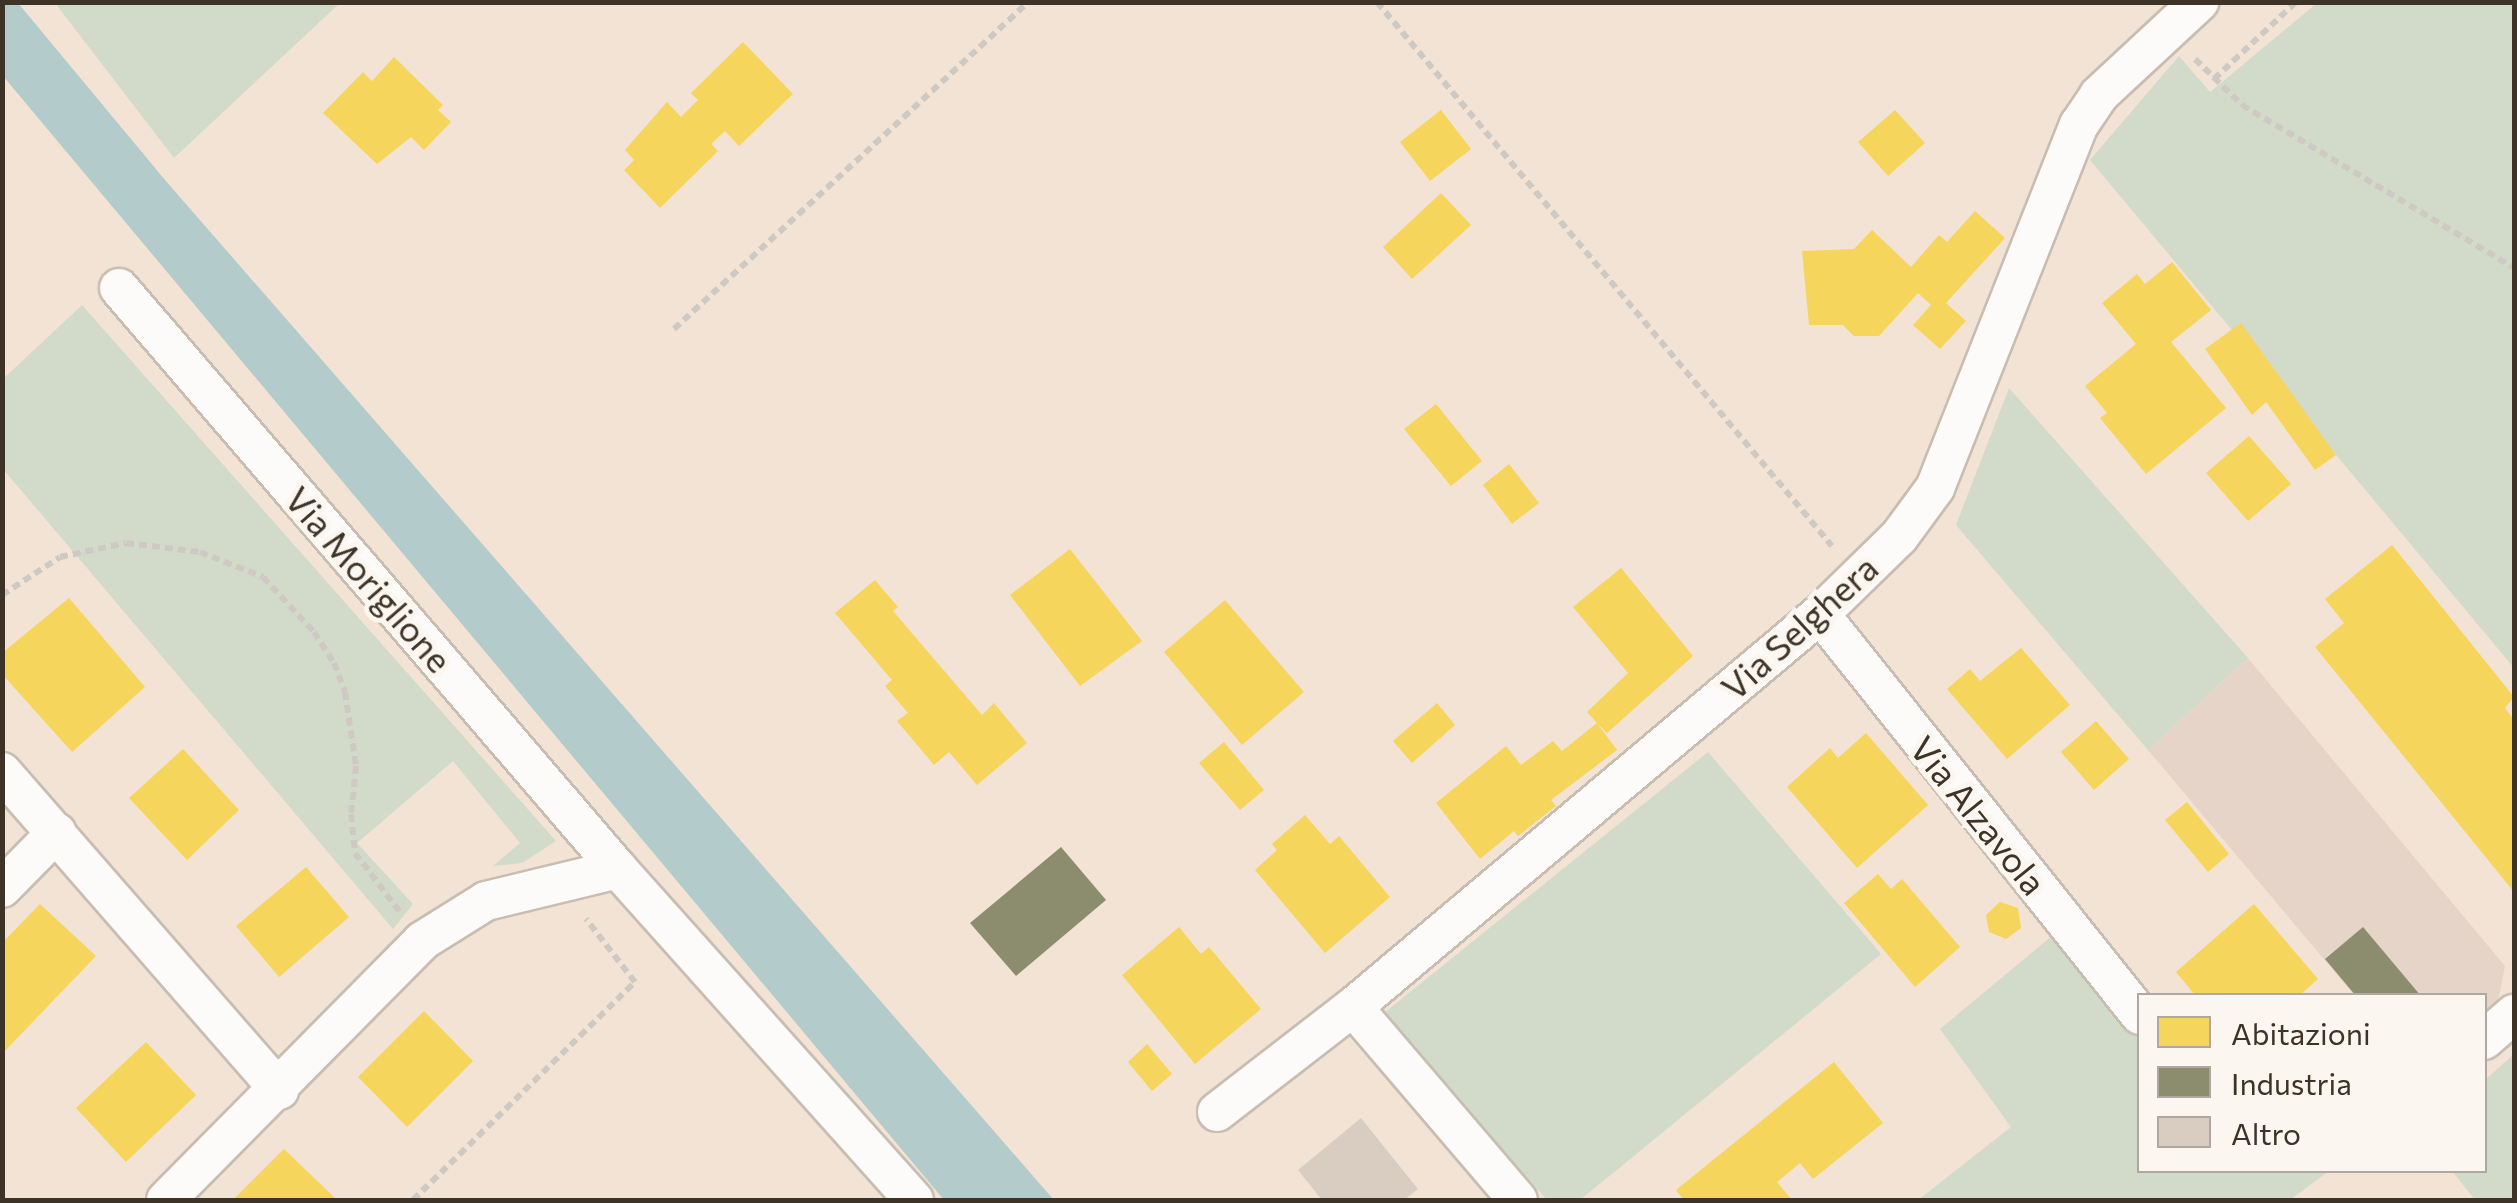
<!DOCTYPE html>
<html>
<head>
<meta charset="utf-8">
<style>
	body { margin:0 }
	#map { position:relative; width:2517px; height:1203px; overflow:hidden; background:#f2e3d4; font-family:Commissioner,sans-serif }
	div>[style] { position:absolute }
	.industrial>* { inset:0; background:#e7d4c8 }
	.green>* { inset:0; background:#d2dbc9 }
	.water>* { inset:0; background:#b3cbca }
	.homes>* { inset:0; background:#f6d55c }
	.industry>* { inset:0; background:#8c8c6e }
	.building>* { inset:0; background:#d9ccc1 }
	.path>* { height:6px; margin-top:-3px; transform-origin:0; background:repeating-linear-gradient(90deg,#cfc9c3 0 8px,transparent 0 13px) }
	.roads { filter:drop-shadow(2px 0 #c8bdb1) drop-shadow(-2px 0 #c8bdb1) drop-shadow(0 2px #c8bdb1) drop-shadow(0 -2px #c8bdb1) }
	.street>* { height:38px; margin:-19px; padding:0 19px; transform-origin:19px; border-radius:19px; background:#fdfbf9 }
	span { translate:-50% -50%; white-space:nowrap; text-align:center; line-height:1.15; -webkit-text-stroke:10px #fbf6f0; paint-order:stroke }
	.street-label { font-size:35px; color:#3d3327 }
	.frame { position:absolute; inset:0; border:5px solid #3d3327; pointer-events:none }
	.legend { position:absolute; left:2137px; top:993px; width:350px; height:180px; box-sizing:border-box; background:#fbf6f0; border:2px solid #afa8a0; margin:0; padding:12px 18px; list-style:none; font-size:30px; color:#3d3327 }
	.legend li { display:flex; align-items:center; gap:20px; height:50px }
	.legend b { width:50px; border:2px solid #afa8a0 }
</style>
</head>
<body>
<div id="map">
	<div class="industrial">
		<i style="clip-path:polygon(2248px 658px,2505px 966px,2497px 1006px,2485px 1018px,2484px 996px,2354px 995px,2148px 750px)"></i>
	</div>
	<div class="green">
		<i style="clip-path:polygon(55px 3px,340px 3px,174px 158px)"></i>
		<i style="clip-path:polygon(2317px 3px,2514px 3px,2514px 668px,2090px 160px,2179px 56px,2210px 92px)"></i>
		<i style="clip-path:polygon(82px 305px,556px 841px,522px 863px,493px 866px,520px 843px,453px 761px,357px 843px,413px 904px,393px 929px,3px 469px,3px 379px)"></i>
		<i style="clip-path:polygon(2009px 388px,2248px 658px,2148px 750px,1956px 525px)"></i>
		<i style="clip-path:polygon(1708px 752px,1881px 954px,1580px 1200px,1547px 1200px,1384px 1013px)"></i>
		<i style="clip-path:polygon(2053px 935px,2139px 1038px,2140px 1170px,2329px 1171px,2290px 1200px,1918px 1200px,2011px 1127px,1940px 1029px)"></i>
		<i style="clip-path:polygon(2514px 1054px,2514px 1200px,2475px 1200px,2452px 1171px,2484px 1170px,2485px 1080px)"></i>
	</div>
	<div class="water">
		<i style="clip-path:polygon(2px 3px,18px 3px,165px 180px,1054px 1200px,944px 1200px,3px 76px)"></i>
	</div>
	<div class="homes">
		<i style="clip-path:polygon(743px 42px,793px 94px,739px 146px,725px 131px,711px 144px,718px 151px,660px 208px,624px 170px,634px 160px,625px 150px,667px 102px,681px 117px,698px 100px,691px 93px)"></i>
		<i style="clip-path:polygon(394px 57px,443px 105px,438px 110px,451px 122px,424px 150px,411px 137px,377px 164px,323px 113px,363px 72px,372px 81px)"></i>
		<i style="clip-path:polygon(1441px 110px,1471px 149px,1430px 181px,1400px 142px)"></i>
		<i style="clip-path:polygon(1895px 110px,1925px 143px,1888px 176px,1858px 142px)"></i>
		<i style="clip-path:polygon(1441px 193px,1471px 225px,1412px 279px,1383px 247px)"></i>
		<i style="clip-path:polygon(1975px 211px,2005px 238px,1946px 303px,1966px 321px,1940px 349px,1913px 325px,1931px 305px,1918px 293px,1879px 336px,1854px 336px,1843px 325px,1809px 325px,1802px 251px,1854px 249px,1872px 230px,1911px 267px,1939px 235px,1947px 242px)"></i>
		<i style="clip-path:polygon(2172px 262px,2211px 310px,2171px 342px,2226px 408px,2146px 474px,2100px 418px,2107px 413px,2085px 386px,2136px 344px,2102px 303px,2137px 274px,2145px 284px)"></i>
		<i style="clip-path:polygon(2241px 323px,2336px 455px,2315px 470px,2266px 402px,2252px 415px,2205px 349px)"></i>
		<i style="clip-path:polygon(1436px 404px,1482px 461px,1451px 486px,1404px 429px)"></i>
		<i style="clip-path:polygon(2249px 436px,2291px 484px,2248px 521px,2206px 473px)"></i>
		<i style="clip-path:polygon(1509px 464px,1539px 503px,1512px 524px,1483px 485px)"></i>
		<i style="clip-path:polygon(2392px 545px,2514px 697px,2505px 708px,2514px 720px,2514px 892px,2315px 647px,2344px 623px,2325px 599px)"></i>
		<i style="clip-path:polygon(1070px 549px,1142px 641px,1080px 686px,1010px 595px)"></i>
		<i style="clip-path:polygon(1621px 568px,1693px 656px,1607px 733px,1597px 723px,1617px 750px,1551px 800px,1556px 806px,1518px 836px,1514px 831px,1480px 859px,1436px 803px,1506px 746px,1521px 765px,1553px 741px,1562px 751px,1597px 723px,1587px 712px,1628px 673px,1573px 607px)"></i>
		<i style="clip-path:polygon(875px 580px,898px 607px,893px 611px,982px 715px,994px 703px,1027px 743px,977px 785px,949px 752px,934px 765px,897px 721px,908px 713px,885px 686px,892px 680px,835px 613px)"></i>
		<i style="clip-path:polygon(69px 598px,145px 687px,72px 752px,2px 674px,2px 653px)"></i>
		<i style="clip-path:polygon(1225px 600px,1304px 692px,1242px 745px,1164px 652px)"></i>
		<i style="clip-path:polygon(2021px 648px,2070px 705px,2007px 759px,1947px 689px,1970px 669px,1980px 681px)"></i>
		<i style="clip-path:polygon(1437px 703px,1455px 725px,1412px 763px,1393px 741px)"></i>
		<i style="clip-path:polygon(2096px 721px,2129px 759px,2094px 790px,2061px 752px)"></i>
		<i style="clip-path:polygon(1866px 733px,1928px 805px,1857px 868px,1787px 787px,1830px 748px,1838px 758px)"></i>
		<i style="clip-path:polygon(1224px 742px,1264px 790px,1240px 810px,1199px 763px)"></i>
		<i style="clip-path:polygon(183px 749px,239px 810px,187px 860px,129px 798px)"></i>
		<i style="clip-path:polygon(2187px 802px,2229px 854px,2208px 872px,2165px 820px)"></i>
		<i style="clip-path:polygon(1305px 815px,1330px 844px,1339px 836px,1390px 897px,1325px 953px,1255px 870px,1277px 850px,1272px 844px)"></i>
		<i style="clip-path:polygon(306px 867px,349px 917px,279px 977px,236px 926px)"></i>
		<i style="clip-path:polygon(1878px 874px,1891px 889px,1902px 879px,1960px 947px,1915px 987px,1844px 903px)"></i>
		<i style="clip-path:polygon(2000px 902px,2018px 908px,2021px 928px,2006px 939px,1989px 932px,1986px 915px)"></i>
		<i style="clip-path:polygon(40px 904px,96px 956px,2px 1054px,2px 943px)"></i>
		<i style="clip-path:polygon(2254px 904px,2318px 979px,2299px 996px,2196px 996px,2176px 972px)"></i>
		<i style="clip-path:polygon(1179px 927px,1201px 954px,1209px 947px,1261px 1009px,1195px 1064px,1122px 975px)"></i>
		<i style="clip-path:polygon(424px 1011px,473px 1061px,407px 1127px,358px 1077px)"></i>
		<i style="clip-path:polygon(146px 1042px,196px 1095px,126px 1162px,76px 1108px)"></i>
		<i style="clip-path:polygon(1147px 1044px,1172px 1074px,1152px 1091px,1128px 1062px)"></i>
		<i style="clip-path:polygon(1834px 1062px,1883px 1123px,1813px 1179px,1800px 1163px,1777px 1182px,1792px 1200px,1684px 1200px,1676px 1190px)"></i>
		<i style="clip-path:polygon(284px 1149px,335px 1198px,233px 1200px)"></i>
	</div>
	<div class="industry">
		<i style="clip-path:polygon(1061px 847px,1106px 900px,1016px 976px,970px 923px)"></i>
		<i style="clip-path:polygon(2363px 927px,2421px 996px,2356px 996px,2325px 959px)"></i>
	</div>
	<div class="building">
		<i style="clip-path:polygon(1361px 1118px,1418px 1189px,1404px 1200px,1322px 1200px,1298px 1170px)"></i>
	</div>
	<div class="path">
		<i style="left:1377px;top:2px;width:709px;rotate:50.09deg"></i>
		<i style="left:2195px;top:59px;width:66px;rotate:44.4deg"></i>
		<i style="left:2242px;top:105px;width:317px;rotate:30.9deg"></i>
		<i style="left:2214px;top:79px;width:112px;rotate:-43.2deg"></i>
		<i style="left:674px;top:329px;width:482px;rotate:-42.7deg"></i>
		<i style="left:2px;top:595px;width:69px;rotate:-33.2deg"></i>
		<i style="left:60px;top:557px;width:67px;rotate:-12deg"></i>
		<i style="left:126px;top:543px;width:75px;rotate:6.9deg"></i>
		<i style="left:200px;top:552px;width:68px;rotate:21.6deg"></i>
		<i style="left:263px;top:577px;width:75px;rotate:47.2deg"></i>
		<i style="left:314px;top:632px;width:37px;rotate:57deg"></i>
		<i style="left:334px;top:663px;width:31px;rotate:69deg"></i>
		<i style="left:345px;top:692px;width:75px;rotate:81.5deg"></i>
		<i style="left:356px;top:766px;width:48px;rotate:95.9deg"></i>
		<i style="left:351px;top:814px;width:39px;rotate:84deg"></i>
		<i style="left:355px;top:853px;width:74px;rotate:52.7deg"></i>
		<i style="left:413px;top:1200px;width:311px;rotate:-44.5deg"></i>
		<i style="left:635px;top:982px;width:80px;rotate:-127.9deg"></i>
	</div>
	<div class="roads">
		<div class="street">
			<i style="left:119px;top:288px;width:766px;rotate:49.34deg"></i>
			<i style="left:618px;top:869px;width:444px;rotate:48.2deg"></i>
			<i style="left:1820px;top:614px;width:513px;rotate:51.41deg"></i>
			<i style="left:2px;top:772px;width:422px;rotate:48.9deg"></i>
			<i style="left:2px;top:888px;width:78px;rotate:-45.5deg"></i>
			<i style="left:1353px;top:1007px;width:254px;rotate:49.5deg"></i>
			<i style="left:2484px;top:1040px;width:40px;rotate:-41deg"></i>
			<i style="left:1217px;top:1112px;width:172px;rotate:-37.7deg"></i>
			<i style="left:1353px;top:1007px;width:610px;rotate:-40.08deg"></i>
			<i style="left:1820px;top:614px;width:110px;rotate:-44.3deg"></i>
			<i style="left:1899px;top:537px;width:61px;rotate:-53.7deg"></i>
			<i style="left:1935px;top:488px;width:391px;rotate:-68.4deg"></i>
			<i style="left:2079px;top:125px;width:36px;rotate:-56deg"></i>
			<i style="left:2099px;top:95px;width:137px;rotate:-42.9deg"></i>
			<i style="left:166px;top:1200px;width:364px;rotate:-45.3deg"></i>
			<i style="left:422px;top:941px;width:75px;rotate:-32deg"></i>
			<i style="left:486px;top:901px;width:136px;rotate:-13.6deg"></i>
		</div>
	</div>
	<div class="street-label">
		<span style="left:369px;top:579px;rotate:49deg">Via Moriglione</span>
		<span style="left:1799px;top:627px;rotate:-42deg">Via Selghera</span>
		<span style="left:1979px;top:815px;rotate:51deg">Via Alzavola</span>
	</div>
	<div class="frame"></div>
	<ul class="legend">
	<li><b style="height:28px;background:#f6d55c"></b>Abitazioni</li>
	<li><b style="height:28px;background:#8c8c6e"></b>Industria</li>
	<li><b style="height:28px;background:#d9ccc1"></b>Altro</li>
	</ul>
</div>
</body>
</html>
